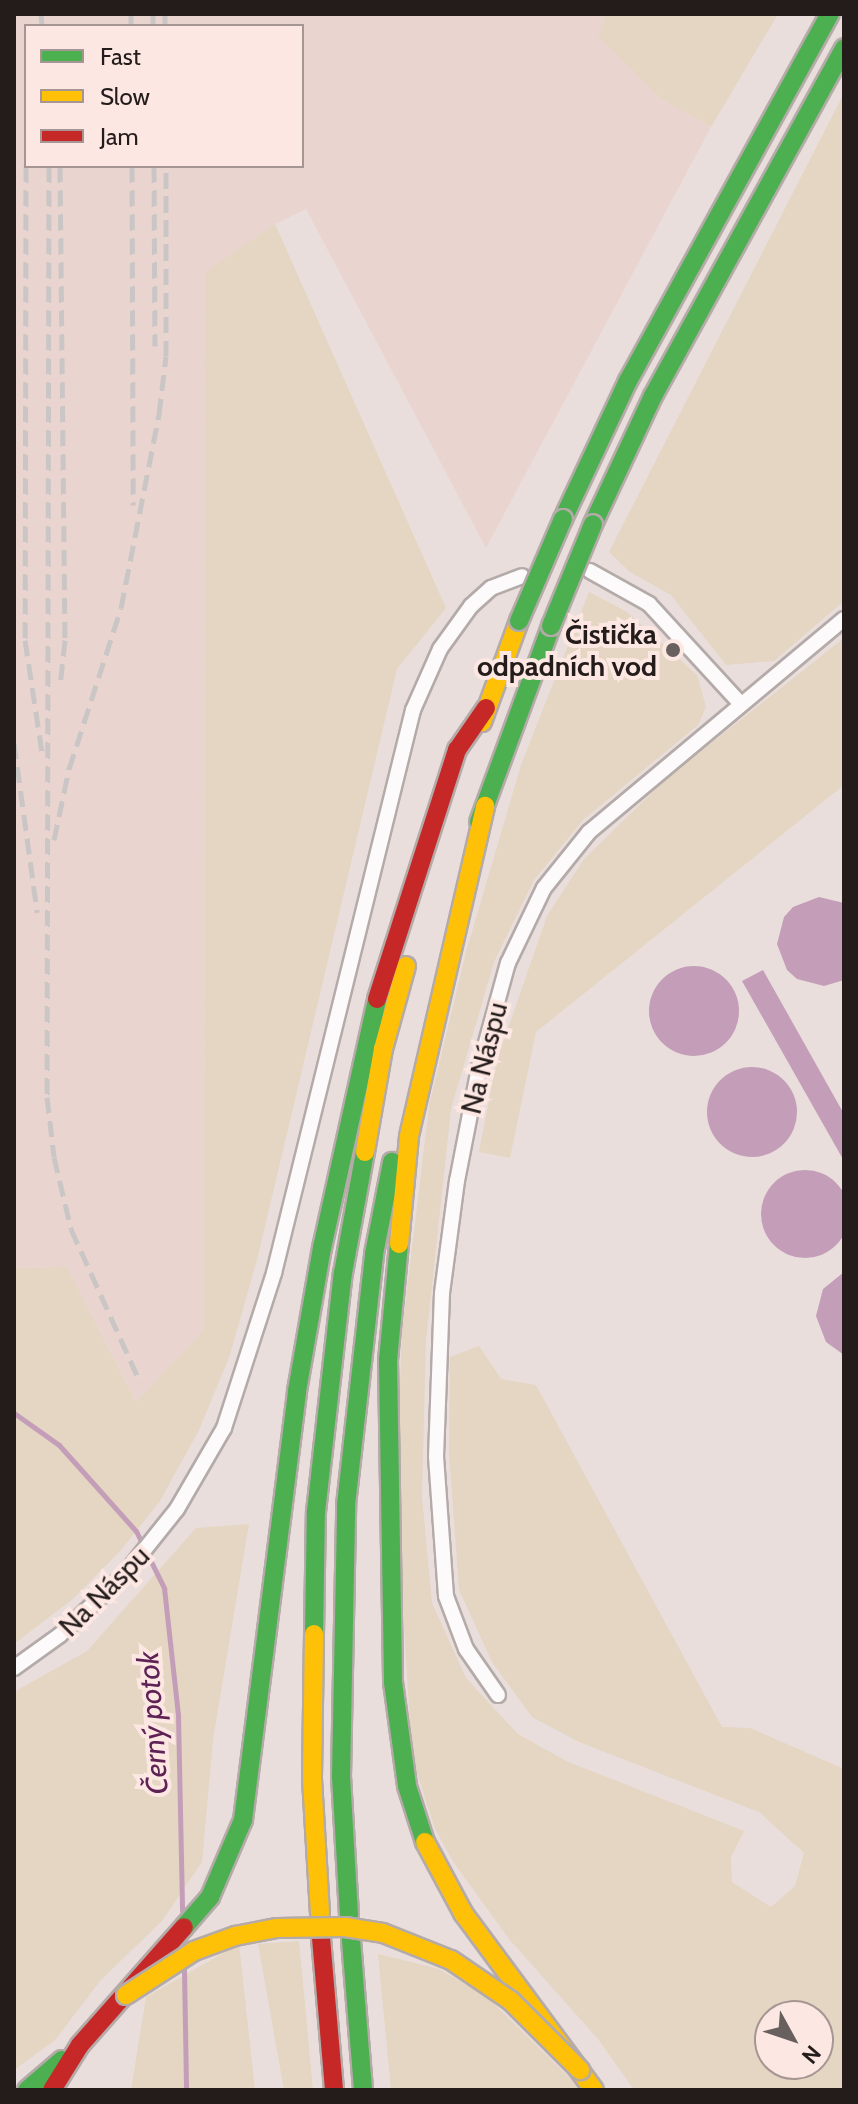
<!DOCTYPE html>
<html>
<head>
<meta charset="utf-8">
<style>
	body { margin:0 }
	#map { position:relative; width:858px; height:2104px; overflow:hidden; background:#e9dedc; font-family:Cabin,sans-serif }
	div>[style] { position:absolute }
	.built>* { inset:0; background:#ead4d0 }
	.green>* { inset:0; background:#e4d6c2 }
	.water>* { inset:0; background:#c49eb8 }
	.round { border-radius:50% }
	.stream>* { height:5px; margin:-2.5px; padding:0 2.5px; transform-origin:2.5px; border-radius:2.5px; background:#c49eb8 }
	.roads { filter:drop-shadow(2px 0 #b4aba9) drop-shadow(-2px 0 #b4aba9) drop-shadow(0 2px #b4aba9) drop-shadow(0 -2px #b4aba9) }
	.street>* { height:14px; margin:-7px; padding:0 7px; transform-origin:7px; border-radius:7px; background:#fcfafa }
	.fast>* { height:18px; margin:-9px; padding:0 9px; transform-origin:9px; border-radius:9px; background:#4caf50 }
	.slow>* { height:18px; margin:-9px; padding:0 9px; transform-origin:9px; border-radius:9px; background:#ffc107 }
	.jam>* { height:18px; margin:-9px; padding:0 9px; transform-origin:9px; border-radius:9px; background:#c62828 }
	.rail>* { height:5px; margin-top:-2.5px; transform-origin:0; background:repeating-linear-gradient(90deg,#cac6c6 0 16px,transparent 0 24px) }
	.bridges { filter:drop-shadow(2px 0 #b4aba9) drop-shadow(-2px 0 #b4aba9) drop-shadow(0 2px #b4aba9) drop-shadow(0 -2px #b4aba9) }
	.fast-bridge>* { height:18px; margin:-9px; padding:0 9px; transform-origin:9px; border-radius:9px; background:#4caf50 }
	.slow-bridge>* { height:18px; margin:-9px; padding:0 9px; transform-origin:9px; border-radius:9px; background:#ffc107 }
	.dots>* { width:22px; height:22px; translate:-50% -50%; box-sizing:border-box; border:4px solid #fde7e3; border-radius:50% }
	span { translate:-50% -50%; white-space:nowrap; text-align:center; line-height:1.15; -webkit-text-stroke:8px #fde7e3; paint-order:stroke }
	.poi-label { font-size:28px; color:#231c1b; font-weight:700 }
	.right { translate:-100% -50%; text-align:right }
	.street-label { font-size:28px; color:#231c1b }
	.water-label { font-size:30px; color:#5e2254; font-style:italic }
	.frame { position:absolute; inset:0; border:16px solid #231c1b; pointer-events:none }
	.legend { position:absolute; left:24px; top:24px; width:280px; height:144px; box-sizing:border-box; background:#fde7e3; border:2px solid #a69693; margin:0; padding:10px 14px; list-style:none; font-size:24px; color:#231c1b }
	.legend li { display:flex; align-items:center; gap:16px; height:40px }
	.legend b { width:40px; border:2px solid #a69693 }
	.north { position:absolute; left:754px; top:2000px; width:80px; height:80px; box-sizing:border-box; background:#fde7e3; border:2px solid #a69693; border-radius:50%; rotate:130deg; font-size:22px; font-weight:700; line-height:32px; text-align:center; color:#231c1b }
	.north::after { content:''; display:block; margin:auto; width:28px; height:36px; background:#68605f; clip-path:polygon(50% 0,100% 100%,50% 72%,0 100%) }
</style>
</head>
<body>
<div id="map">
	<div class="built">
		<i style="clip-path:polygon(evenodd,14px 14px,606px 14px,599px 36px,661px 99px,711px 127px,486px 548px,306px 209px,275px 224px,205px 273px,204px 1330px,136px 1402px,67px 1267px,14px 1268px,14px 14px,26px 26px,302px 26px,302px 166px,26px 166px,26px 26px)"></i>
	</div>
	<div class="green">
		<i style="clip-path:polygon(606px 14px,778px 14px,711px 127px,661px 99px,598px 36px)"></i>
		<i style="clip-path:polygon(844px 93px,844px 601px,774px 661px,726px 665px,671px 595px,630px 572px,609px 552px)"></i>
		<i style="clip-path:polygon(275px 224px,446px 608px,397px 669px,257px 1260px,230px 1355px,199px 1430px,160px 1501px,121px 1550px,74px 1598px,14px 1644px,14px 1268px,67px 1267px,136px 1402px,204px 1330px,205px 272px)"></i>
		<i style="clip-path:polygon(evenodd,589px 592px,627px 612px,697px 675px,706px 707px,698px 725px,583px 820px,534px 880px,494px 962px,451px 1109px,426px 1341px,422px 1496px,432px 1603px,466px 1678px,518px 1734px,566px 1761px,744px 1831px,731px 1857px,732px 1882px,771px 1907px,795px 1886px,804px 1853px,759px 1812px,579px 1742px,532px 1717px,492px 1662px,459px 1590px,449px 1453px,450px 1357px,479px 1346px,501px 1379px,536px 1385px,722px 1727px,750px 1728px,844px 1769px,844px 2090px,634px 2090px,598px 2039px,509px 1939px,454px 1863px,435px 1829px,412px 1758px,396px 1491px,402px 1331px,429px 1106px,466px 952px,521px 765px,589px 592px,770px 2016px,818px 2016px,818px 2064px,770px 2064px,770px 2016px)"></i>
		<i style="clip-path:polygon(844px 638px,844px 785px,536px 1032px,510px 1158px,479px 1152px,496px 1063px,547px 916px,584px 859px,666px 779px)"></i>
		<i style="clip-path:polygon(249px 1524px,213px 1740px,202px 1862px,162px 1921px,101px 1980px,55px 2040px,14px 2070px,14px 1692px,87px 1651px,196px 1528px)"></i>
		<i style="clip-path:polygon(299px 1941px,313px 2090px,284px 2090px,258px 1944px)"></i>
		<i style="clip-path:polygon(239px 1944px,255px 2090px,131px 2090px,146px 1997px)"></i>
		<i style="clip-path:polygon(378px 1954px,439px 1969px,487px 1997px,582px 2090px,391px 2090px)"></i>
	</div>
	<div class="water">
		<i style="clip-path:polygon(819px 897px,844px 903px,844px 980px,824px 986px,797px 979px,787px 970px,777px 944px,784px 917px,793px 907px)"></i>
		<i class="round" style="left:649px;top:966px;width:90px;height:90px"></i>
		<i style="clip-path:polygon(763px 970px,844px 1114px,844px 1161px,742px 981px)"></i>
		<i class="round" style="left:707px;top:1067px;width:90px;height:90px"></i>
		<i class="round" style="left:761px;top:1170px;width:88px;height:88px"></i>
		<i style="clip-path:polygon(844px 1272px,844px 1355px,826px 1342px,816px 1316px,823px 1289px)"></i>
	</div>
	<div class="stream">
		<i style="left:14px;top:1413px;width:55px;rotate:35.4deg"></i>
		<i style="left:59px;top:1445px;width:115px;rotate:48.2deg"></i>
		<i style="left:136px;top:1531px;width:64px;rotate:63.8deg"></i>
		<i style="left:164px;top:1588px;width:128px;rotate:83.7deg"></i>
		<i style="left:178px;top:1715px;width:197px;rotate:88.8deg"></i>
		<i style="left:184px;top:1970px;width:120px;rotate:89deg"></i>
	</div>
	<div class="roads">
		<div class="street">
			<i style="left:590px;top:571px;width:68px;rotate:29.2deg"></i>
			<i style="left:649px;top:604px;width:134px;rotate:47.4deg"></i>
			<i style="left:14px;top:1668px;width:57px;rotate:-35.7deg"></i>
			<i style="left:60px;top:1635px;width:89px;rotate:-43.2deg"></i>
			<i style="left:125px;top:1574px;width:83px;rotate:-51.3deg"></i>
			<i style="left:177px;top:1509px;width:94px;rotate:-59.9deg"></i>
			<i style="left:224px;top:1428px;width:163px;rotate:-72.1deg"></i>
			<i style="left:274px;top:1273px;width:580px;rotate:-76.13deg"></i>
			<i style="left:413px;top:710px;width:67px;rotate:-66.1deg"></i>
			<i style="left:440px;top:649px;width:53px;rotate:-54.2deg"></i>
			<i style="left:471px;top:606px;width:27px;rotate:-42deg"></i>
			<i style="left:491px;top:588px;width:33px;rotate:-21deg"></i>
			<i style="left:498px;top:1695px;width:56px;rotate:-124.8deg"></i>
			<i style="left:466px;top:1649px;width:57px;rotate:-110.7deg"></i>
			<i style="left:446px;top:1596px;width:139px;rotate:-94.1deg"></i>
			<i style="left:436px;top:1457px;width:164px;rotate:-87.9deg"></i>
			<i style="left:442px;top:1293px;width:113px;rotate:-82.4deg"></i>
			<i style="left:457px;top:1181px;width:115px;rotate:-79deg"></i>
			<i style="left:479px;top:1068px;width:109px;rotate:-74.6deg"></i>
			<i style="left:508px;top:963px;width:83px;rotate:-64.4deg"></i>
			<i style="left:544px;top:888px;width:72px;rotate:-51.2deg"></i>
			<i style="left:589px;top:832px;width:332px;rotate:-39.9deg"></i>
		</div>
		<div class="fast">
			<i style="left:563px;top:519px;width:153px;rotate:-64.8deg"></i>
			<i style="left:628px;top:381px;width:419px;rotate:-61.2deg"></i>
			<i style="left:593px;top:524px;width:141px;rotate:-64.9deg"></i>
			<i style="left:653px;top:396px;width:397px;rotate:-61.2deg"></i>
			<i style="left:479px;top:822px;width:209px;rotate:-69.8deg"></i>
			<i style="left:399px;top:1244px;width:117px;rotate:95.4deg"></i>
			<i style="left:388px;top:1360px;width:322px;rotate:89.1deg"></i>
			<i style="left:393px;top:1682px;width:105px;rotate:82.3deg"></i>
			<i style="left:407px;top:1786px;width:59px;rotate:72.2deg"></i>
			<i style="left:314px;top:1634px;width:122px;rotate:-89.1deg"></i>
			<i style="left:316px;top:1512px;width:241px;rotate:-83.6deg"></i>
			<i style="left:343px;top:1273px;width:123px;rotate:-79.7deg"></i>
			<i style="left:349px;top:1915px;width:138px;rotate:-93.3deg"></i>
			<i style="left:341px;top:1777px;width:272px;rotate:-88.9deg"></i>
			<i style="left:346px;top:1505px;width:253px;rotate:-83.6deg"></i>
			<i style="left:374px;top:1254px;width:94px;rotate:-78.9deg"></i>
			<i style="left:184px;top:1927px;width:40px;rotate:-49deg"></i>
			<i style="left:210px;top:1897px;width:84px;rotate:-66.8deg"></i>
			<i style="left:243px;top:1820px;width:432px;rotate:-82.8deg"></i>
			<i style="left:297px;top:1391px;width:145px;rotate:-80.1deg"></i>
			<i style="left:322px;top:1248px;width:255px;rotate:-77.5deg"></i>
			<i style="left:351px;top:1940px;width:150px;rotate:85.4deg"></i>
			<i style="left:27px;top:2090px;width:46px;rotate:-40.6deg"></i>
		</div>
		<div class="slow">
			<i style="left:482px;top:722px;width:108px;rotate:-69.9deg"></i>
			<i style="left:365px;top:1152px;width:105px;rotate:-80.1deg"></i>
			<i style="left:383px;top:1049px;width:86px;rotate:-74.5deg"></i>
			<i style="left:399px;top:1244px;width:108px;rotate:-84.7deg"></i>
			<i style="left:409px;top:1136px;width:339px;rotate:-77deg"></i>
			<i style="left:314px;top:1634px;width:145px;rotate:90.8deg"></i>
			<i style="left:312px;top:1779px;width:134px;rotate:86.6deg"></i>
			<i style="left:425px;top:1842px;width:81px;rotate:61.8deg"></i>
			<i style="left:463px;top:1913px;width:220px;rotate:53.5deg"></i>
		</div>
		<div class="jam">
			<i style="left:377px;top:999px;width:262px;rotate:-72.2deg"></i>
			<i style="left:457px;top:750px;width:51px;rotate:-55.4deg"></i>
			<i style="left:321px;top:1938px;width:153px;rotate:85.1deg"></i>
			<i style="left:52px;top:2090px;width:53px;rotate:-58.1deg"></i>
			<i style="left:80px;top:2045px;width:157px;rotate:-48.6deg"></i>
		</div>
	</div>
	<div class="rail">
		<i style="left:41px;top:14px;width:12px;rotate:85deg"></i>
		<i style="left:131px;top:14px;width:12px;rotate:90deg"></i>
		<i style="left:153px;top:14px;width:12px;rotate:90deg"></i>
		<i style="left:165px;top:14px;width:12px;rotate:90deg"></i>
		<i style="left:26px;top:166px;width:474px;rotate:90.1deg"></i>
		<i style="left:25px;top:640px;width:114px;rotate:81.4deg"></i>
		<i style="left:49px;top:166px;width:931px;rotate:90.12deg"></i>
		<i style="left:47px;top:1097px;width:60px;rotate:83.3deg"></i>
		<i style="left:54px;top:1157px;width:74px;rotate:76.7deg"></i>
		<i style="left:71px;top:1229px;width:168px;rotate:65.7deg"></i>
		<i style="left:60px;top:166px;width:474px;rotate:89.4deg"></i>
		<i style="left:65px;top:640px;width:46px;rotate:96.2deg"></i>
		<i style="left:132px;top:166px;width:339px;rotate:89.8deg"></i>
		<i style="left:154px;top:166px;width:180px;rotate:89.7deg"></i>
		<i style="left:14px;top:743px;width:171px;rotate:82.2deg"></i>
		<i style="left:54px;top:840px;width:73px;rotate:-78.1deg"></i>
		<i style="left:69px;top:769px;width:169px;rotate:-72.1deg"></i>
		<i style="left:121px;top:608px;width:198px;rotate:-78.9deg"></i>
		<i style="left:159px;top:414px;width:58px;rotate:-83.1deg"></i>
		<i style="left:166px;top:356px;width:190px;rotate:-90deg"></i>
	</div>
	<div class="bridges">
		<div class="fast-bridge">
			<i style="left:519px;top:621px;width:111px;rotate:-66.7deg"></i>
			<i style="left:551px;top:626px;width:110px;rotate:-67.6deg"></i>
		</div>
		<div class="slow-bridge">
			<i style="left:126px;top:1995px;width:81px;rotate:-32.9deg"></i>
			<i style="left:194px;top:1951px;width:44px;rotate:-20.1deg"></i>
			<i style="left:235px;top:1936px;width:43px;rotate:-10.8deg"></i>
			<i style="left:277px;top:1928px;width:68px;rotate:-0.8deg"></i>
			<i style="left:345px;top:1927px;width:38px;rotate:9deg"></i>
			<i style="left:383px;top:1933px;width:73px;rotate:21.7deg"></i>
			<i style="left:451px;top:1960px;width:73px;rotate:34.3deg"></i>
			<i style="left:511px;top:2001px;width:98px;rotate:45deg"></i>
		</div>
	</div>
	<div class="dots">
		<i style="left:673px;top:650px;background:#68605f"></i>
	</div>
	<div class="poi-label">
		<span class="right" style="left:657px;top:650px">Čistička<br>odpadních vod</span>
	</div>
	<div class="street-label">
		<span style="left:484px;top:1058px;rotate:-76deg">Na Náspu</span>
		<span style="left:104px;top:1591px;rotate:-45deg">Na Náspu</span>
	</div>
	<div class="water-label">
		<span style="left:153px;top:1723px;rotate:-94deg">Černý potok</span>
	</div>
	<div class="frame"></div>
	<ul class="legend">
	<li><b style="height:10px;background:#4caf50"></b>Fast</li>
	<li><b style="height:10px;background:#ffc107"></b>Slow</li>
	<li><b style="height:10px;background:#c62828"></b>Jam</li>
	</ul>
	<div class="north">N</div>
</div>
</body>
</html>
